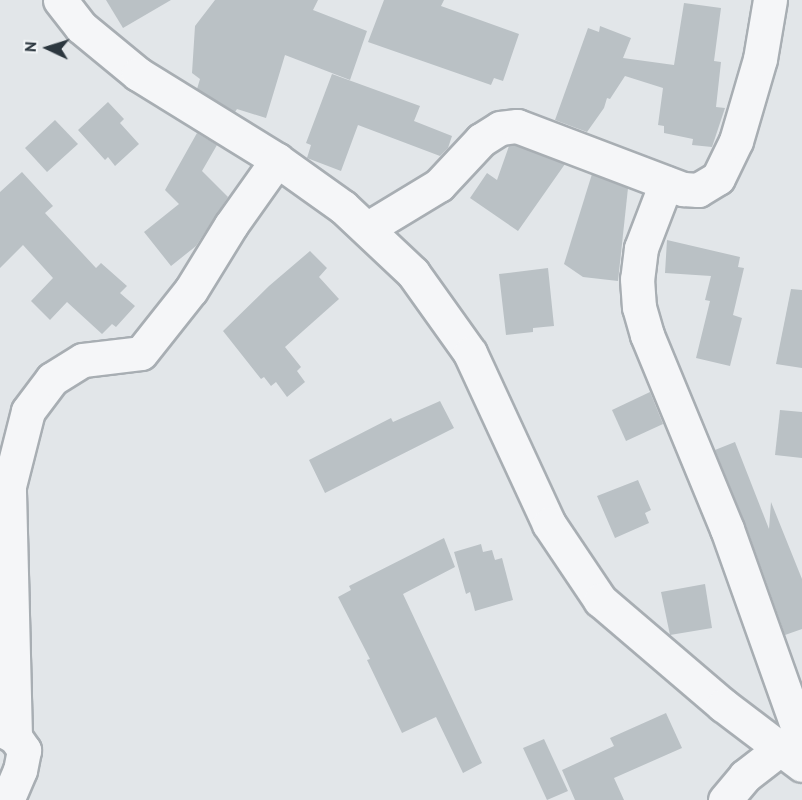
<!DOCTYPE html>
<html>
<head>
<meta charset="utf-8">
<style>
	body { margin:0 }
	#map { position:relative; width:802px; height:800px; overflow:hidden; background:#e2e6e9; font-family:"PT Sans",sans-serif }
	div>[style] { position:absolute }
	.building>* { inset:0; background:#bac1c5 }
	.roads { filter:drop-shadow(2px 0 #a8aeb3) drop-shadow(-2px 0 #a8aeb3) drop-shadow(0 2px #a8aeb3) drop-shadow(0 -2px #a8aeb3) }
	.minor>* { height:33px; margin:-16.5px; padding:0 16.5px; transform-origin:16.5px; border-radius:16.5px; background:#f5f6f8 }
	span { translate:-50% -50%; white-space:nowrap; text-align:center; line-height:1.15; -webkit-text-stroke:4.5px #f2f5f7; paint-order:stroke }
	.north { position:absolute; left:18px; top:18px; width:60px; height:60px; -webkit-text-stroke:4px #f2f5f7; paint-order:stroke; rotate:274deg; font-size:16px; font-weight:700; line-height:24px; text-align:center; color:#2c373f }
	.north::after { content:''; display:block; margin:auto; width:21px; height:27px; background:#2c373f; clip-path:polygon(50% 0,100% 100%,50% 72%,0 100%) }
</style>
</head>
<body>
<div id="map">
	<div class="building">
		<i style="clip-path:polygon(106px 0,171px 0,123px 28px)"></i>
		<i style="clip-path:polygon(215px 0,318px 0,313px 10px,367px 31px,350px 80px,285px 55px,266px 118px,237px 109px,235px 112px,197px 89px,200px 79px,192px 73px,195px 26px)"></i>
		<i style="clip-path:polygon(384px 0,444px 0,441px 6px,519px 34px,503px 81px,494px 78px,491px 85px,368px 42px)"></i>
		<i style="clip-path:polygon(684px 3px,721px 8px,714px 61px,721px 62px,716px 107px,725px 108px,712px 147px,692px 145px,693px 139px,664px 133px,664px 126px,658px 125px,663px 88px,625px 76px,610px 99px,607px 98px,604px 108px,587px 132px,555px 120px,588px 28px,599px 32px,600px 26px,631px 38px,623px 58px,674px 65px)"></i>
		<i style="clip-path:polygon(332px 74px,420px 106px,414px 121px,452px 136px,448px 148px,440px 156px,358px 125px,341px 171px,307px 158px,311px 145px,306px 143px)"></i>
		<i style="clip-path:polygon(108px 102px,124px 119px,120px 123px,139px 144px,115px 166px,108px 157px,105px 160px,78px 130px)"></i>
		<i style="clip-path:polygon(55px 120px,78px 144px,47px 172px,25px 148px)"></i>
		<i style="clip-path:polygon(197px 133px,217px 145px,202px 171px,228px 197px,196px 246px,171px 266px,144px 232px,179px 204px,165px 190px)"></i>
		<i style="clip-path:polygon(515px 145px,565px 164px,518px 231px,470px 198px,487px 173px,497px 180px,509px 146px)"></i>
		<i style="clip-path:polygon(22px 172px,53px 206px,45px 213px,96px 268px,101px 263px,127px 286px,120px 293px,135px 306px,116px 327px,112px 324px,102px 334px,67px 302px,50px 320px,31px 301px,53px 278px,23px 245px,0 268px,0 192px)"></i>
		<i style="clip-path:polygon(592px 174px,628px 188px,618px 281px,583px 277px,564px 264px)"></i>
		<i style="clip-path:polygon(667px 240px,740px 257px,738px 267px,744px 268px,733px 315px,742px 318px,730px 366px,696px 358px,710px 301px,705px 300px,711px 276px,665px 273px)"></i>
		<i style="clip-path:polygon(310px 251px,327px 268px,319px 277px,339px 299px,285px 347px,301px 367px,297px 371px,305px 382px,287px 397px,276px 382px,271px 386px,264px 377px,261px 379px,223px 331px,269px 286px)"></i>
		<i style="clip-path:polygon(548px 268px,554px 326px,533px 328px,533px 332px,506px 335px,499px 274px)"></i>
		<i style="clip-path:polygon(791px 289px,802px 290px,802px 368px,776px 364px)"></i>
		<i style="clip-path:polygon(650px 392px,663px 424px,626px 441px,612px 410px)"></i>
		<i style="clip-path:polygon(440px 401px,454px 428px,325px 493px,309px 460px,391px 418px,393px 422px)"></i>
		<i style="clip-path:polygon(780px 410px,802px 412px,802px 458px,775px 455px)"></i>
		<i style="clip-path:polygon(735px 442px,769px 529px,771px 502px,802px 579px,802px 629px,785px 635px,745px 523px,715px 450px)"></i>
		<i style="clip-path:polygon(638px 480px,651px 510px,645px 513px,649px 523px,615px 538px,597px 496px)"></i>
		<i style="clip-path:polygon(444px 538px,455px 567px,403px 594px,482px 763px,463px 773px,436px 717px,402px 733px,367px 660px,370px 659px,338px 597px,351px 590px,349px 586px)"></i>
		<i style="clip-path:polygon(481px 544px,483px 552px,492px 550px,495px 560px,502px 558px,513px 600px,475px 611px,470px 592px,466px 594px,454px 552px)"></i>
		<i style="clip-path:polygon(705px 584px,712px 628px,670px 635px,661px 592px)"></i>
		<i style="clip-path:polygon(666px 713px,682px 748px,614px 778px,624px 800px,575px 800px,562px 770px,614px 746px,610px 738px)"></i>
		<i style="clip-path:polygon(544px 739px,568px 791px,547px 800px,523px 748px)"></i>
	</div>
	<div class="roads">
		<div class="minor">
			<i style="left:60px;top:0;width:34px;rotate:52deg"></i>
			<i style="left:81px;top:27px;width:74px;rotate:39.5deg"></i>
			<i style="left:138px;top:74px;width:163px;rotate:31.7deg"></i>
			<i style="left:277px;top:160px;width:81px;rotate:35.5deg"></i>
			<i style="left:343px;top:207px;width:96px;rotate:43.3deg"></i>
			<i style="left:413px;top:273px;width:98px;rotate:54.5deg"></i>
			<i style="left:470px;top:353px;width:188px;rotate:65.2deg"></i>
			<i style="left:549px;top:524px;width:92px;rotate:56.1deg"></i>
			<i style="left:600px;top:600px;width:162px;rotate:40.5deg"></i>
			<i style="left:723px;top:705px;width:99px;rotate:37.2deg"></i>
			<i style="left:666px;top:183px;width:70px;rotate:111deg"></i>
			<i style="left:641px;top:248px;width:31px;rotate:97deg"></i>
			<i style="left:637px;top:279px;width:28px;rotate:86deg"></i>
			<i style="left:639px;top:307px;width:29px;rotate:74deg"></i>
			<i style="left:647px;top:335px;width:210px;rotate:67.6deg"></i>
			<i style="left:727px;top:529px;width:218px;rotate:70.4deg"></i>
			<i style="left:368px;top:228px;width:83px;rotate:-31.2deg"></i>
			<i style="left:439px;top:185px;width:62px;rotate:-47deg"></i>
			<i style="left:481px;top:140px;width:22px;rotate:-32deg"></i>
			<i style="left:500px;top:128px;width:17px;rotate:-7deg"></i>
			<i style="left:517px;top:126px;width:178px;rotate:20.8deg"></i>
			<i style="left:683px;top:189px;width:15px;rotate:4deg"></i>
			<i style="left:698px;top:190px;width:23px;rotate:-31deg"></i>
			<i style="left:718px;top:178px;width:41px;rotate:-64.1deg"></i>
			<i style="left:736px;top:141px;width:85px;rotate:-73.7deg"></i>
			<i style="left:760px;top:59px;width:60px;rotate:-80.4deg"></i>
			<i style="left:0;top:729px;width:17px;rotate:28deg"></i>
			<i style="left:15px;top:737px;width:16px;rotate:55deg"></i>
			<i style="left:24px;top:750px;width:20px;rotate:101deg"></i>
			<i style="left:20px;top:770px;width:33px;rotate:113deg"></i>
			<i style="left:15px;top:737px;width:251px;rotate:-91.4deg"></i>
			<i style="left:9px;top:486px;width:77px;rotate:-75.8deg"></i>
			<i style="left:28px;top:411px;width:40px;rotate:-53deg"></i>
			<i style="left:52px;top:379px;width:36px;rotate:-32deg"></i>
			<i style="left:83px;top:360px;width:58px;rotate:-6.9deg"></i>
			<i style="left:141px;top:353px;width:80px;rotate:-51.6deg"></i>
			<i style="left:191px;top:290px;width:76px;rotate:-58.4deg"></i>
			<i style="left:231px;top:225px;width:80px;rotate:-54.7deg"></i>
			<i style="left:725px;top:800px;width:31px;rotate:-50deg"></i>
			<i style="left:745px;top:776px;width:67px;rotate:-37.7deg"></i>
		</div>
	</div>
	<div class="north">N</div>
</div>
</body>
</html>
